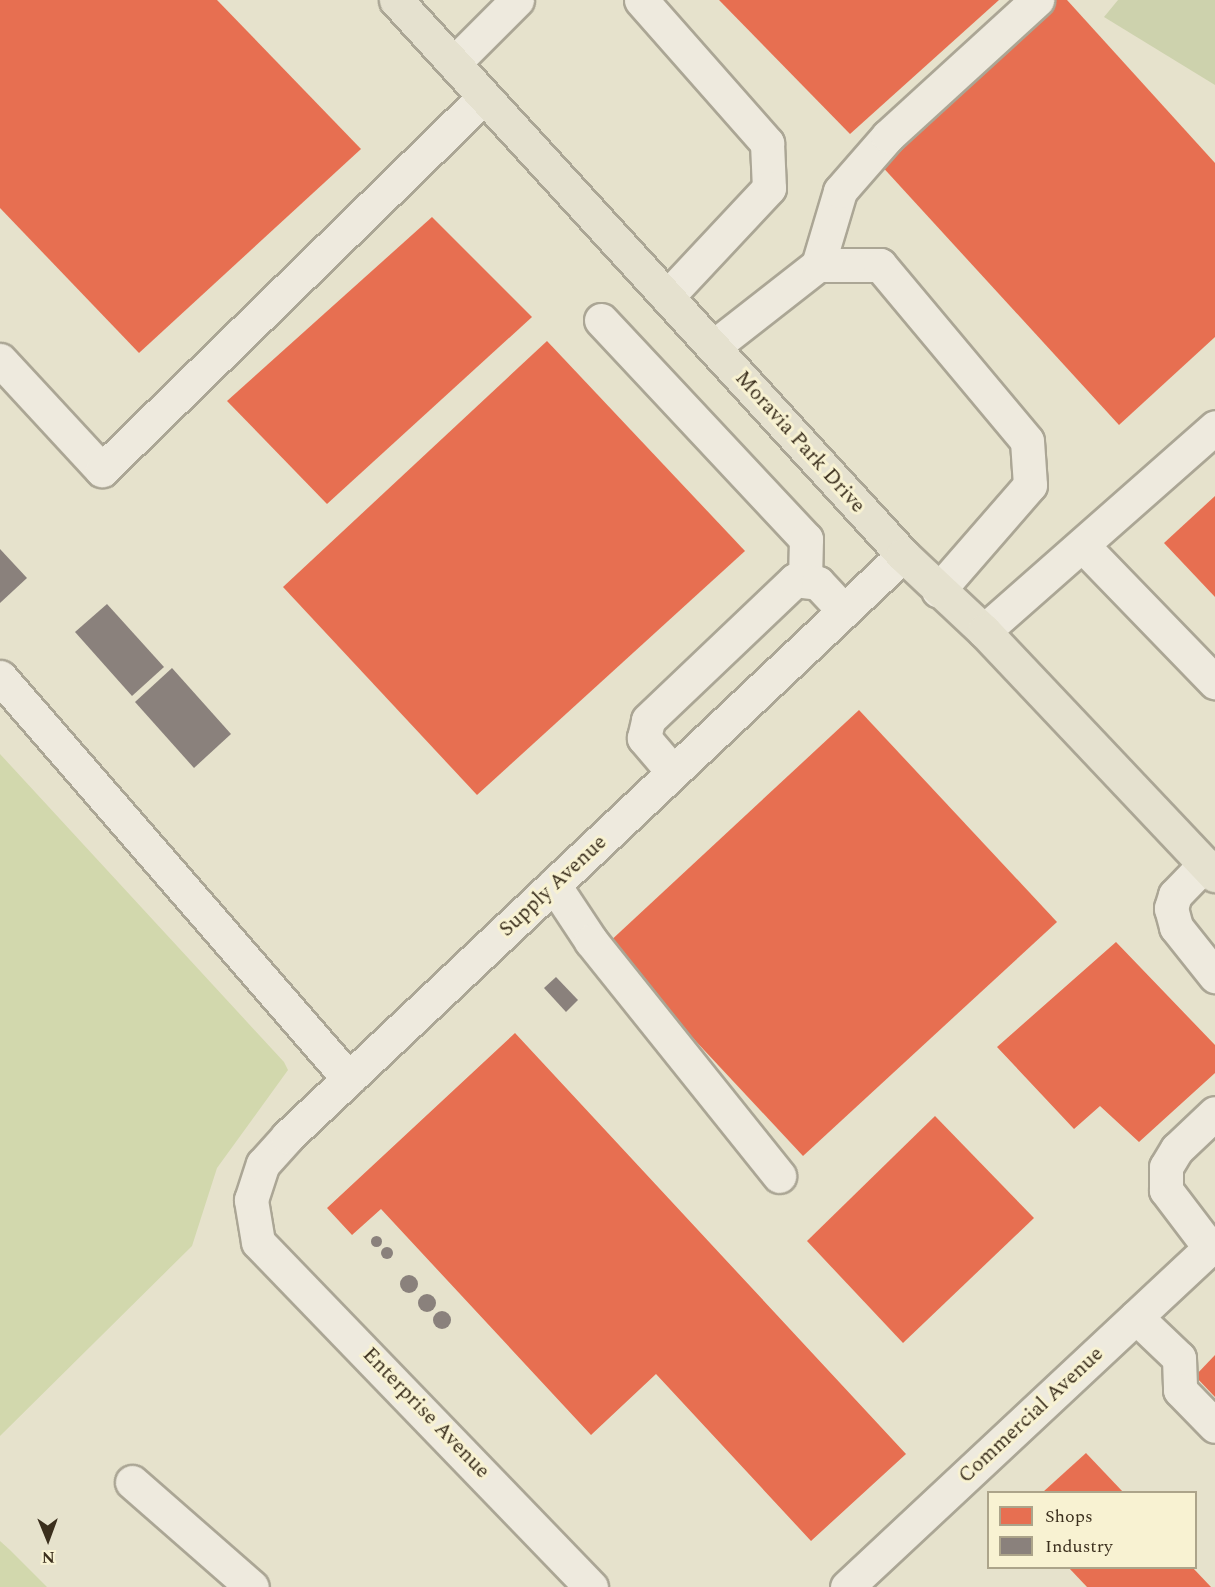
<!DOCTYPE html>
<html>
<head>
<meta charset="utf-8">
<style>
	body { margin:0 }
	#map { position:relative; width:1215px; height:1587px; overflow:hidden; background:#e6e2cc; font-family:Spectral,serif }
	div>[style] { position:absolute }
	.green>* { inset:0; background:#d2d8ad }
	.cemetery>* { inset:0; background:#cdd2ad }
	.shops>* { inset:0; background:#e76f51 }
	.industry>* { inset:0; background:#8a817c }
	.round { border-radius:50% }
	.roads { filter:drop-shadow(2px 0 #aba695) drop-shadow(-2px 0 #aba695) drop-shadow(0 2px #aba695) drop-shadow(0 -2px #aba695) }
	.minor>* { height:33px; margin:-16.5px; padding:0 16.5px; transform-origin:16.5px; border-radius:16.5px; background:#eeeade }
	.major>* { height:33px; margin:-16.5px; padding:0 16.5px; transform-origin:16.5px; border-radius:16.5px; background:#e5e1cf }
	span { translate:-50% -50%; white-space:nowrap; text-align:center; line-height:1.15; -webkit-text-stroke:6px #f8f2d2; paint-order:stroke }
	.street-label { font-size:21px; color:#3b2f1d }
	.legend { position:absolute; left:987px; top:1491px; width:210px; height:78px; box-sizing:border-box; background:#f8f2d2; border:2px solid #aca48a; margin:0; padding:8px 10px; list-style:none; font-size:18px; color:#3b2f1d }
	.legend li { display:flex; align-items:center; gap:12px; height:30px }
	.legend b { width:30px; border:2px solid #aca48a }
	.north { position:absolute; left:18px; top:1509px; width:60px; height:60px; -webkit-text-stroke:4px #f8f2d2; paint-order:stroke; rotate:179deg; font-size:16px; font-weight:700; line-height:24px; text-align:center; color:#3b2f1d }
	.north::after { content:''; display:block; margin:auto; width:21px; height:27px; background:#3b2f1d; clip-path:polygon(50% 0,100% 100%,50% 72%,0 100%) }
</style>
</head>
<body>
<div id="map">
	<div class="green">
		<i style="clip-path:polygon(0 754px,284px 1062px,288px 1070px,217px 1168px,192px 1246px,0 1436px)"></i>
		<i style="clip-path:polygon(0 1541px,10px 1550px,47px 1587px,0 1587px)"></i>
	</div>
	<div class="cemetery">
		<i style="clip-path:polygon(1118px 0,1215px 0,1215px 85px,1104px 17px)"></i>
	</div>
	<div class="shops">
		<i style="clip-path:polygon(0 0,217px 0,361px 149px,139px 353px,0 208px)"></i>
		<i style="clip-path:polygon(719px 0,999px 0,850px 134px)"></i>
		<i style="clip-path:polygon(1053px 0,1067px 0,1215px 163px,1215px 337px,1119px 425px,878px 162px)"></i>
		<i style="clip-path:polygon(432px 217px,532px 317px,327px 504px,227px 401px)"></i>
		<i style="clip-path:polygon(547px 341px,745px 551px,477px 795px,283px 587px)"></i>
		<i style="clip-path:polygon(1215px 496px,1215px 597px,1164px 543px)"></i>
		<i style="clip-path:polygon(859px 710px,1057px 922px,803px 1156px,606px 945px)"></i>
		<i style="clip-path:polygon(1116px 942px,1215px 1045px,1215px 1073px,1139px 1142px,1100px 1106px,1074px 1129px,997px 1047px)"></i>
		<i style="clip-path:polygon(515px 1033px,906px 1454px,811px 1541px,656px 1374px,591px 1435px,381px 1209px,352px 1235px,327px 1208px)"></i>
		<i style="clip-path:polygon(935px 1116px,1034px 1218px,903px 1343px,807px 1241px)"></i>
		<i style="clip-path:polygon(1215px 1355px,1215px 1397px,1195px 1376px)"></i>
		<i style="clip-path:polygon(1086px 1453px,1123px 1492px,1043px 1492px)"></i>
		<i style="clip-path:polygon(1069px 1568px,1193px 1568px,1211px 1587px,1087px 1587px)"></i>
	</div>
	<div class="industry">
		<i style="clip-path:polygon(0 549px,27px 578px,0 603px)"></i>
		<i style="clip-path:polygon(107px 604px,164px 667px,132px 696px,75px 632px)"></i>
		<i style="clip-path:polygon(172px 668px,231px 734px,194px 768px,135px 702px)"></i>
		<i style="clip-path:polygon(556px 977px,578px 1000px,566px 1012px,544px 988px)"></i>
		<i class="round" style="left:370.5px;top:1235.5px;width:11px;height:11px"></i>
		<i class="round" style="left:381px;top:1247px;width:12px;height:12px"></i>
		<i class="round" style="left:400px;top:1275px;width:18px;height:18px"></i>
		<i class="round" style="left:418px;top:1294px;width:18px;height:18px"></i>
		<i class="round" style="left:433px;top:1311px;width:18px;height:18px"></i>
	</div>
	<div class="roads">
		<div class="minor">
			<i style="left:641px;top:0;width:191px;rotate:48.6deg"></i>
			<i style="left:767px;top:143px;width:45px;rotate:87.5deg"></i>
			<i style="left:769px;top:188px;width:149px;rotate:133.1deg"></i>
			<i style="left:454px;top:63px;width:89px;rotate:-45deg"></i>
			<i style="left:818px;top:265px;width:77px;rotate:-73.4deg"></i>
			<i style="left:840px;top:191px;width:73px;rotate:-48.9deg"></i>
			<i style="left:888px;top:136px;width:202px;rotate:-42.4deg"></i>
			<i style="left:601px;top:320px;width:300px;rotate:46.9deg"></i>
			<i style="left:806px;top:539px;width:40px;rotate:91.4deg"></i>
			<i style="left:713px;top:347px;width:133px;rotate:-38deg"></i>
			<i style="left:818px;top:265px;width:62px"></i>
			<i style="left:880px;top:265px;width:229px;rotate:50.1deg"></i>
			<i style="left:1027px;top:441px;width:44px;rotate:86.1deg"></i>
			<i style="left:1030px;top:485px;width:140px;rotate:131deg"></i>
			<i style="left:0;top:360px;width:150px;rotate:47.2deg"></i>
			<i style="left:102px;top:470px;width:534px;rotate:-44.32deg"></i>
			<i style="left:1083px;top:546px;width:190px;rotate:45.9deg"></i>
			<i style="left:984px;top:631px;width:308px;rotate:-41.4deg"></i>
			<i style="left:0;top:677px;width:532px;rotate:49.04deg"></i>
			<i style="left:673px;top:772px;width:45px;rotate:-130.5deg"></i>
			<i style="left:644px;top:738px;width:18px;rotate:-77deg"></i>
			<i style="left:648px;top:720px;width:203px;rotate:-43.6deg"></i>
			<i style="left:795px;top:580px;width:23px;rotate:7deg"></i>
			<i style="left:818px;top:583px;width:38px;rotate:47deg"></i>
			<i style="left:1205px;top:864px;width:43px;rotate:134.1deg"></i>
			<i style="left:1175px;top:895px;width:14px;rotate:107deg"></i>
			<i style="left:1171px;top:908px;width:20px;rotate:75deg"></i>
			<i style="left:1176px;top:927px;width:63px;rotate:51.5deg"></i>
			<i style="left:554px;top:885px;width:67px;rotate:56.5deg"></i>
			<i style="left:591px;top:941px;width:301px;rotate:51.3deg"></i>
			<i style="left:1210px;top:1248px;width:73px;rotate:-127.2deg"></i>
			<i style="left:1166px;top:1190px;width:23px;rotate:-90deg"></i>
			<i style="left:1166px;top:1167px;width:21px;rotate:-59deg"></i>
			<i style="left:1177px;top:1149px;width:52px;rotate:-43.5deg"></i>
			<i style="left:1136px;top:1317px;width:59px;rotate:43.6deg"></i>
			<i style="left:1179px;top:1358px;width:32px;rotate:88deg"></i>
			<i style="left:1180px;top:1390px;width:50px;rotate:45.8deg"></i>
			<i style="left:132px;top:1482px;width:159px;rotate:41.2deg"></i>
			<i style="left:591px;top:1587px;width:479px;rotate:-134deg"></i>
			<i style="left:258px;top:1242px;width:43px;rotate:-99.5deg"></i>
			<i style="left:251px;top:1200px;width:38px;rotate:-72deg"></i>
			<i style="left:263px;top:1164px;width:36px;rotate:-48deg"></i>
			<i style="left:287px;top:1137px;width:847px;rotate:-43.37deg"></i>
			<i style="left:847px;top:1587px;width:504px;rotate:-43.07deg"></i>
		</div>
		<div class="major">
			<i style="left:396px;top:0;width:752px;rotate:47.59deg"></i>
			<i style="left:903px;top:555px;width:111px;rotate:43.2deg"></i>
			<i style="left:984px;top:631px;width:336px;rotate:46.6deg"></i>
		</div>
	</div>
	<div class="street-label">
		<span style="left:800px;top:442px;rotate:48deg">Moravia Park Drive</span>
		<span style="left:553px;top:886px;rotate:-43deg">Supply Avenue</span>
		<span style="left:426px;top:1413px;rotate:46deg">Enterprise Avenue</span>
		<span style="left:1031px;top:1415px;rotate:-43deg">Commercial Avenue</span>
	</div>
	<ul class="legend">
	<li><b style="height:16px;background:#e76f51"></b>Shops</li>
	<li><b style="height:16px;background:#8a817c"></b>Industry</li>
	</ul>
	<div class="north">N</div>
</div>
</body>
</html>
